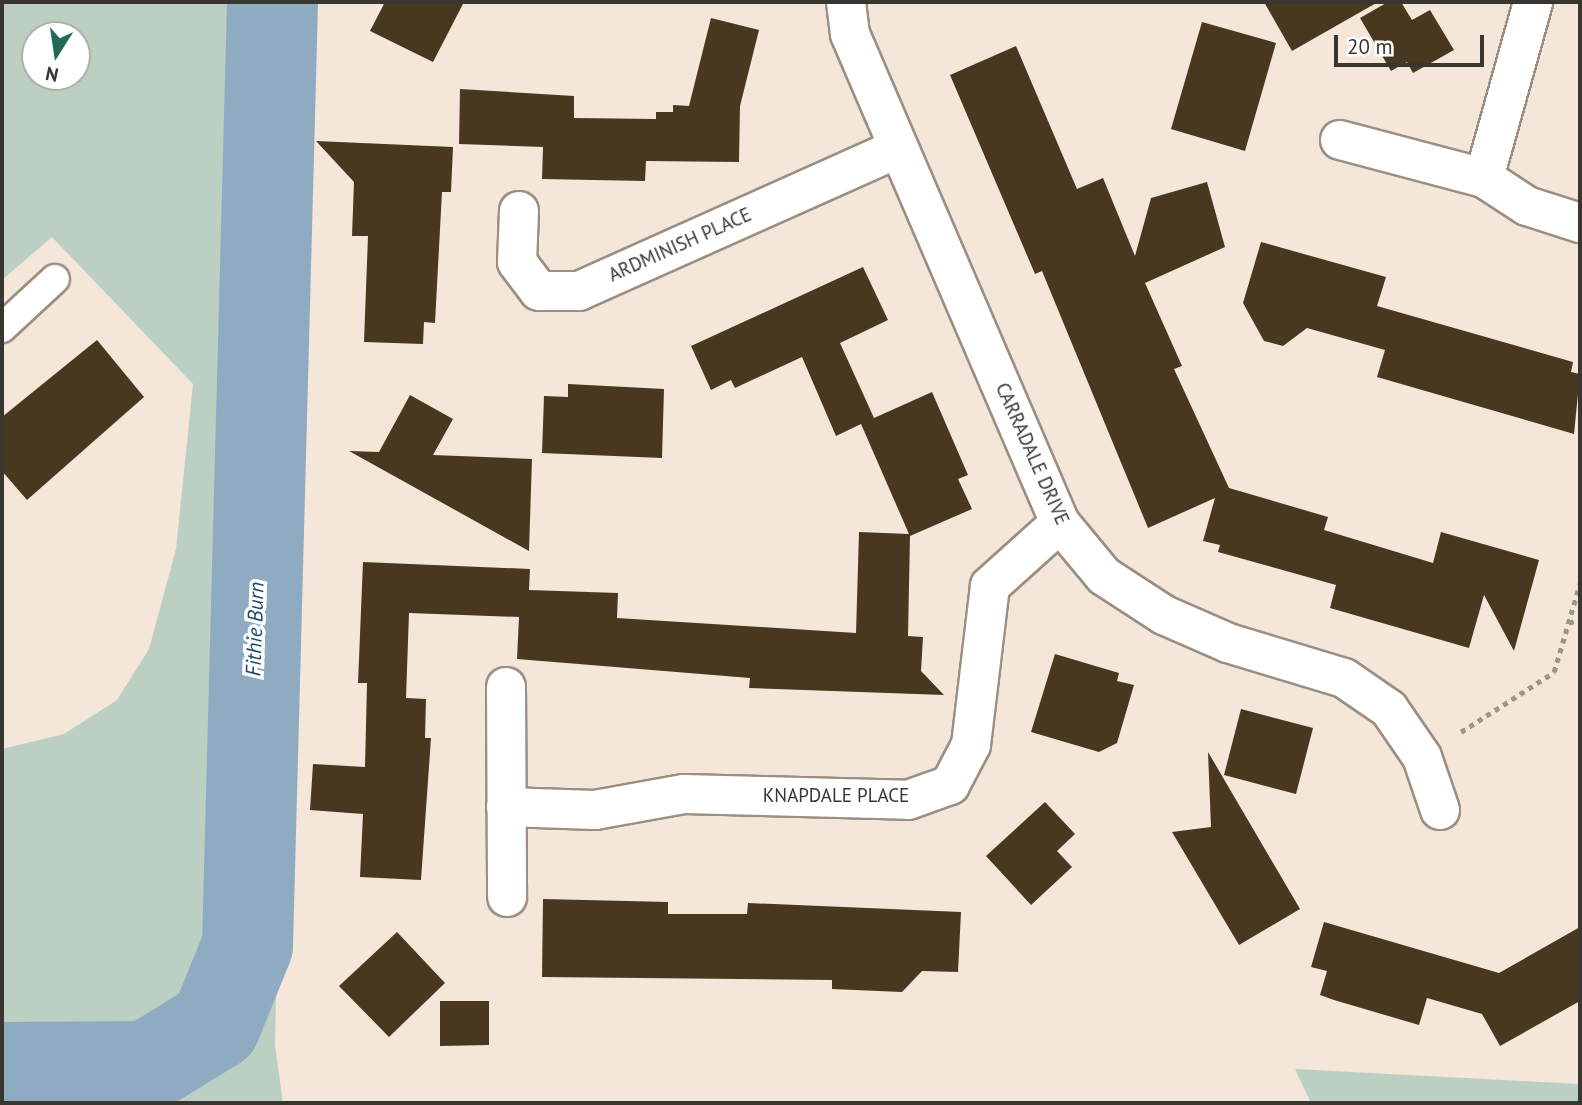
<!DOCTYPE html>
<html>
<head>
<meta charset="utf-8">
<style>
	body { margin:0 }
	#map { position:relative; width:1582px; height:1105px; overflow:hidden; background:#f4e7d9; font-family:"PT Sans",sans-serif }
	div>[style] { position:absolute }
	.green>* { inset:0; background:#bbcfc3 }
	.river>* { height:91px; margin:-45.5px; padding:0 45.5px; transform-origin:45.5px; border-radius:45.5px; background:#8fabc1 }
	.building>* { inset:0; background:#483820 }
	.path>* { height:4.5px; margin-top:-2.25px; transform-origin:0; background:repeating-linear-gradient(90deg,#9e958a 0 5px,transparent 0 10px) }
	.roads { filter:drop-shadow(2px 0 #9a8f82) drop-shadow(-2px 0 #9a8f82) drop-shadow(0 2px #9a8f82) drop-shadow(0 -2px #9a8f82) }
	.service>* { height:28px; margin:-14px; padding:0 14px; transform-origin:14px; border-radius:14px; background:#fff }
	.minor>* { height:38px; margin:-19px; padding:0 19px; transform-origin:19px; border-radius:19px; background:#fff }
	span { translate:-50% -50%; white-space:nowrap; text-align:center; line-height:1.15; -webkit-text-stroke:7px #fff; paint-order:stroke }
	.street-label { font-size:19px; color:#39352f }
	.water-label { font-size:21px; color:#1a4a6a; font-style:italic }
	.frame { position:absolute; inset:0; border:4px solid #39352f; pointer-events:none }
	.north { position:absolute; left:21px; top:21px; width:70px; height:70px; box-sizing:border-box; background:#fff; border:2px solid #b0aeac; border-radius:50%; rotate:192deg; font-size:19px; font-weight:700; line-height:28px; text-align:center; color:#39352f }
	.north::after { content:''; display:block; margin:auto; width:24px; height:32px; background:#246859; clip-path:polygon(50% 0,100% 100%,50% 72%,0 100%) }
	.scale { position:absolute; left:1334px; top:35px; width:150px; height:32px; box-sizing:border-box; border:4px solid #39352f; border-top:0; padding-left:9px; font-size:21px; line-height:24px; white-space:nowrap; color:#39352f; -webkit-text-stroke:5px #fff; paint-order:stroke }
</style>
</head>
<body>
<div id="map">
	<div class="green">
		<i style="clip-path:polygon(evenodd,2px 2px,297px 2px,275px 1045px,283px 1103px,2px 1103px,2px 749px,64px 734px,117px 700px,149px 649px,176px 549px,193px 384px,52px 237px,2px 280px,2px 2px,35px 35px,77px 35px,77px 77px,35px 77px,35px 35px)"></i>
		<i style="clip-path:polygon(1295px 1069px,1580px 1084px,1580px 1103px,1311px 1103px)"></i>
	</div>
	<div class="river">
		<i style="left:2px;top:1067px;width:145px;rotate:-0.4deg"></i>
		<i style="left:147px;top:1066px;width:80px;rotate:-31.7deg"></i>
		<i style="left:215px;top:1024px;width:85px;rotate:-67.9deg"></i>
		<i style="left:247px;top:945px;width:943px;rotate:-88.48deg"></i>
	</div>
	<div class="building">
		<i style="clip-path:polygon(385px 2px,464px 2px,433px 62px,370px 31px)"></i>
		<i style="clip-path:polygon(1264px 2px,1378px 2px,1292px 51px)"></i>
		<i style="clip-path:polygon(1388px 2px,1401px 2px,1412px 20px,1430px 10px,1454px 50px,1413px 73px,1407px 62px,1391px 71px,1360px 18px)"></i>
		<i style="clip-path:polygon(711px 18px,759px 30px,740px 106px,739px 162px,646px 161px,645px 181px,542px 179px,543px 147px,459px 144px,460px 89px,574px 96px,574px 118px,656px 119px,656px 112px,673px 112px,673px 105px,689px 106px)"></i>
		<i style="clip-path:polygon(1202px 22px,1276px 43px,1245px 151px,1171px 129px)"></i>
		<i style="clip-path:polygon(1016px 46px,1077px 189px,1103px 178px,1135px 256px,1151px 198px,1207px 182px,1225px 247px,1145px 283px,1182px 366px,1174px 369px,1229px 488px,1328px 517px,1324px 530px,1433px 563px,1441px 532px,1539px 560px,1514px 651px,1484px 595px,1469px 648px,1330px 608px,1336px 585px,1218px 552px,1220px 545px,1203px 541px,1215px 498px,1148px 528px,1042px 271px,1035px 274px,950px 75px)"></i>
		<i style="clip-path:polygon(316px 141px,453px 147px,451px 192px,442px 192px,435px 323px,424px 322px,423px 344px,364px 342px,368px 236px,352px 236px,354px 182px)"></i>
		<i style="clip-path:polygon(1261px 242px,1386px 277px,1377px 306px,1573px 362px,1571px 372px,1580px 374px,1574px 434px,1377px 377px,1385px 350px,1307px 328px,1283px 346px,1264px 341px,1243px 303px)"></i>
		<i style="clip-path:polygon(863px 267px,888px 320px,840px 343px,874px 418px,932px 392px,968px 475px,958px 479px,972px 509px,910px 536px,908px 636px,923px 637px,921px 671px,944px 695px,749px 688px,750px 678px,517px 659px,519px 617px,409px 613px,406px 698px,426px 699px,425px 738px,431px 738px,421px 880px,360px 877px,363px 814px,310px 810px,313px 764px,365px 767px,367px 683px,358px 683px,363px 562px,530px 569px,529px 590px,618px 593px,617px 618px,856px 633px,859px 532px,909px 534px,861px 424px,836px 436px,802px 357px,735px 388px,731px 380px,711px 390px,691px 346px)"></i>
		<i style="clip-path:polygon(97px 340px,144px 397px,27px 500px,2px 471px,2px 417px)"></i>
		<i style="clip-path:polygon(568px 384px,664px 389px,662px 458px,542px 453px,544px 396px,568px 397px)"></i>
		<i style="clip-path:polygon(410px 395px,453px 419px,433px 455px,532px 459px,529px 551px,349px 451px,379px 452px)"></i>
		<i style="clip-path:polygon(1055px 654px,1119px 673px,1117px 681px,1134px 685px,1117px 743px,1099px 752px,1031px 732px)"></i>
		<i style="clip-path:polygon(1241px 709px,1313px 728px,1296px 794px,1224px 775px)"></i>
		<i style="clip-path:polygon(1208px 752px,1300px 909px,1239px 945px,1172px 832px,1211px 827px)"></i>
		<i style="clip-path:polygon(1045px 802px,1075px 834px,1057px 851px,1072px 867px,1031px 905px,986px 856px)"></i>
		<i style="clip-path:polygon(543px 899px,668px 902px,668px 914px,747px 914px,748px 903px,961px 912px,958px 972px,922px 971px,902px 992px,832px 989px,832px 980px,542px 977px)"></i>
		<i style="clip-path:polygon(1324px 922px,1499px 973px,1580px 927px,1580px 1001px,1500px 1046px,1482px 1014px,1427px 998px,1419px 1025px,1334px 1000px,1320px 995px,1327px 971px,1311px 967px)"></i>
		<i style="clip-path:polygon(397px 932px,445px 983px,389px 1037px,339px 986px)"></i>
		<i style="clip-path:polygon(440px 1001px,489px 1001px,489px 1045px,440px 1046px)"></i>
	</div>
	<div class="path">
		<i style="left:1569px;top:623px;width:12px;rotate:-20deg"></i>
		<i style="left:1461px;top:732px;width:111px;rotate:-32.8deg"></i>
		<i style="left:1554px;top:672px;width:93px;rotate:-73.7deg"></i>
	</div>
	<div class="roads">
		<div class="service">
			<i style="left:2px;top:328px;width:72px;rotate:-42.8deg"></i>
		</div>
		<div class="minor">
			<i style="left:846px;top:2px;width:32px;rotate:83deg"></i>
			<i style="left:850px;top:34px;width:532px;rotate:66.76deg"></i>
			<i style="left:1060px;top:523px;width:69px;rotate:50.3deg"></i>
			<i style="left:1104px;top:576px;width:72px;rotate:33deg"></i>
			<i style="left:1164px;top:615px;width:70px;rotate:23.6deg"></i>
			<i style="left:1228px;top:643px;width:121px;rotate:16.8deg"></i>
			<i style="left:1344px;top:678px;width:55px;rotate:34.6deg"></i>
			<i style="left:1389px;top:709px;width:58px;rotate:55.5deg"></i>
			<i style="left:1422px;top:757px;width:56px;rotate:71.2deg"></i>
			<i style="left:1340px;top:140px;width:149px;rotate:14.8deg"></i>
			<i style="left:1484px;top:178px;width:51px;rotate:33.1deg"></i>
			<i style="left:1527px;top:206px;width:56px;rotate:17.8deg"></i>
			<i style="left:1484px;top:178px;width:183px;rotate:-74.4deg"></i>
			<i style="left:519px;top:211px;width:51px;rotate:92.2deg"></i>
			<i style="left:517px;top:262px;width:36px;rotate:53deg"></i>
			<i style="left:539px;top:291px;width:40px"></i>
			<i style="left:579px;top:291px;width:350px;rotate:-24.1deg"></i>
			<i style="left:506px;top:687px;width:210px;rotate:89.7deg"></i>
			<i style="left:506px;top:807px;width:89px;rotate:1.9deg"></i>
			<i style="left:595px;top:810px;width:90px;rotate:-10.2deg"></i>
			<i style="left:684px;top:794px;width:224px;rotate:1.5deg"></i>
			<i style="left:908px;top:800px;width:45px;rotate:-19.7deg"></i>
			<i style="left:950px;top:785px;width:45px;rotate:-62.3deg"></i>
			<i style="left:971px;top:745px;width:160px;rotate:-83.2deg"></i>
			<i style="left:990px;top:586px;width:94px;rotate:-42deg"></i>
		</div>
	</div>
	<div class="street-label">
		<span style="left:680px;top:245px;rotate:-24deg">ARDMINISH PLACE</span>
		<span style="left:1032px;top:454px;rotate:66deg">CARRADALE DRIVE</span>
		<span style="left:836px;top:796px">KNAPDALE PLACE</span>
	</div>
	<div class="water-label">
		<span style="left:255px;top:629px;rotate:-88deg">Fithie Burn</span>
	</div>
	<div class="frame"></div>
	<div class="north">N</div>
	<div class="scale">20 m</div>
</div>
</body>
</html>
